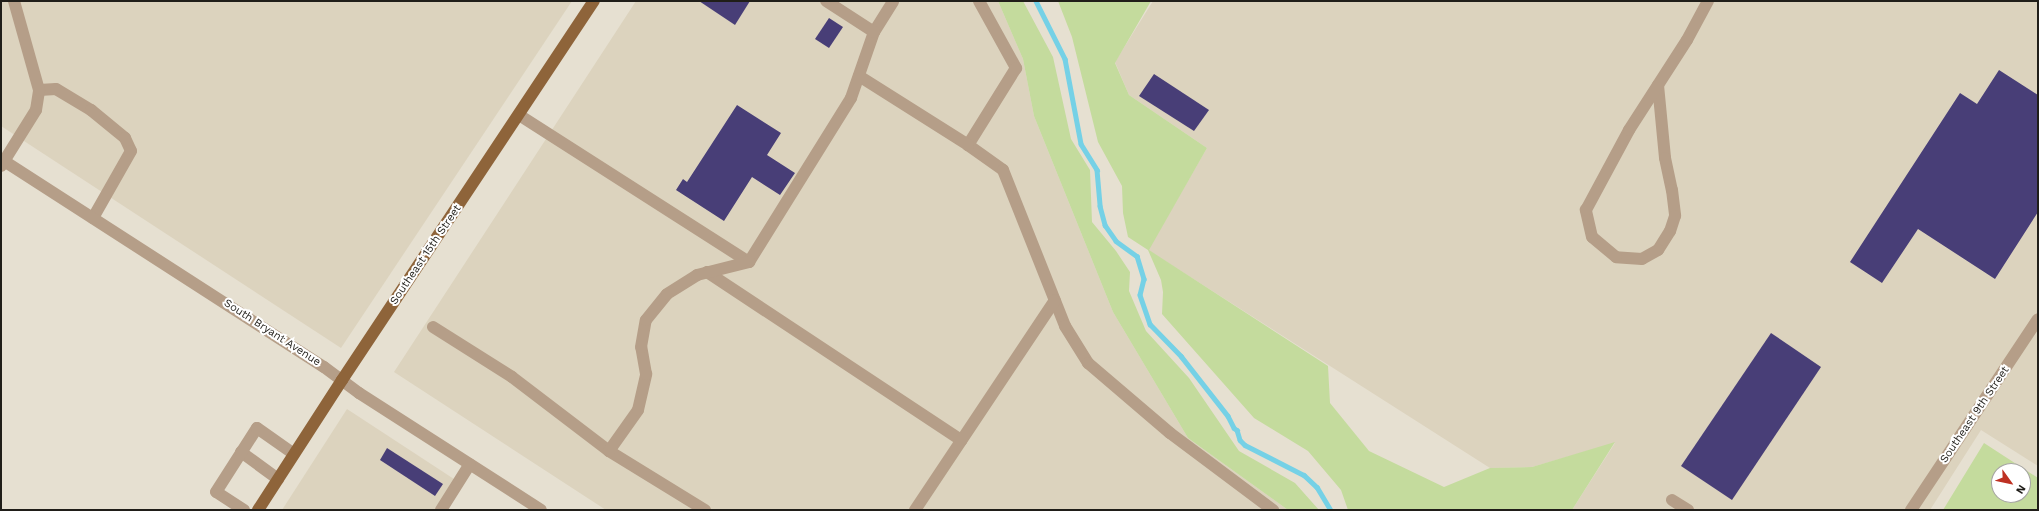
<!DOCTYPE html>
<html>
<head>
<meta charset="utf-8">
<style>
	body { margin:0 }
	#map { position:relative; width:2039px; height:511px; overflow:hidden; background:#e6e0d1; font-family:"Work Sans",sans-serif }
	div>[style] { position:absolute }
	.built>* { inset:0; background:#dcd3be }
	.green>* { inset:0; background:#c4db9d }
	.stream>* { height:4.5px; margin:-2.25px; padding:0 2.25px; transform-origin:2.25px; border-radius:2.25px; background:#75d1e6 }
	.building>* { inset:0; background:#483e77 }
	.minor>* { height:12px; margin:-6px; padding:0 6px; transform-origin:6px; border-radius:6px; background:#b59e88 }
	.major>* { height:12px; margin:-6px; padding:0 6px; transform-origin:6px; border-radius:6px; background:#8e643a }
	span { translate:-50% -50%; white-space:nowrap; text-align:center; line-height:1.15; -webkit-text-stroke:4px #fff; paint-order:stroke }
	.street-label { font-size:11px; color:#201e19 }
	.frame { position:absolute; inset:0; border:2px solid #201e19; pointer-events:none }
	.north { position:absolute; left:1991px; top:463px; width:40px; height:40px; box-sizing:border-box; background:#fff; border:1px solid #a6a5a3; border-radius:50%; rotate:123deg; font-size:11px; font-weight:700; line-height:16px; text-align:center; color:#201e19 }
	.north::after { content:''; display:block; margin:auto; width:14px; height:18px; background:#be3123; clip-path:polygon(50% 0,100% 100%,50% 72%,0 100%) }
</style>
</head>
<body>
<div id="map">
	<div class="built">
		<i style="clip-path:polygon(1px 1px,572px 1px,341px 348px,1px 126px)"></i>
		<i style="clip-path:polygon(636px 1px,998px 1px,1023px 59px,1034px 116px,1113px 312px,1188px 438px,1288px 510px,606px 510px,394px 372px)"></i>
		<i style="clip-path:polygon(1153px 1px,2038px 1px,2038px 466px,1981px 430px,1930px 510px,1572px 510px,1615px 443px,1532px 467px,1490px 468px,1148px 250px,1207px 148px,1129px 95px,1115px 62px)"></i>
		<i style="clip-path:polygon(347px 409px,457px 481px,436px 510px,282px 510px)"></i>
	</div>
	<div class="green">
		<i style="clip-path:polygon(998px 1px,1023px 1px,1053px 57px,1071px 139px,1090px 170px,1092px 222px,1116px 251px,1130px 272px,1129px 291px,1146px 331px,1189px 378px,1239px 451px,1295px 483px,1319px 510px,1288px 510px,1188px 438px,1113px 312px,1034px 116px,1023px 59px)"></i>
		<i style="clip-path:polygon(1058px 1px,1151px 1px,1115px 63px,1129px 95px,1207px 148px,1149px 250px,1328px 366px,1330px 403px,1369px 451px,1444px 487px,1490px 468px,1532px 467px,1615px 442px,1572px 510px,1348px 510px,1341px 490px,1308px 451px,1254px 418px,1162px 314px,1163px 292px,1161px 280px,1148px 250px,1128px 237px,1123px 213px,1122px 186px,1098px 142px,1072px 37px)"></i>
		<i style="clip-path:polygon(evenodd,1984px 443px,2038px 478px,2038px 510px,1943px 510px,1984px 443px,1999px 471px,2023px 471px,2023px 495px,1999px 495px,1999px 471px)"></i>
	</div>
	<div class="stream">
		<i style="left:1036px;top:1px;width:65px;rotate:63.4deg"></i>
		<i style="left:1065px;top:59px;width:86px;rotate:79.3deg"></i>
		<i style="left:1081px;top:144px;width:31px;rotate:58deg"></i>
		<i style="left:1097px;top:170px;width:36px;rotate:85deg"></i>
		<i style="left:1100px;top:206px;width:20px;rotate:75deg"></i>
		<i style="left:1105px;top:225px;width:19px;rotate:55deg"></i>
		<i style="left:1116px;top:241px;width:26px;rotate:36deg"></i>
		<i style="left:1137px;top:256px;width:24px;rotate:73deg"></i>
		<i style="left:1144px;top:279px;width:16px;rotate:104deg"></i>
		<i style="left:1140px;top:295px;width:31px;rotate:71deg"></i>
		<i style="left:1150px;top:324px;width:45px;rotate:45.9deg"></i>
		<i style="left:1181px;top:356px;width:76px;rotate:51.9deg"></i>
		<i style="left:1228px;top:416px;width:13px;rotate:63deg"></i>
		<i style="left:1234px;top:428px;width:4px;rotate:34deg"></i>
		<i style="left:1237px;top:430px;width:10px;rotate:73deg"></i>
		<i style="left:1240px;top:440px;width:7px;rotate:45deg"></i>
		<i style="left:1245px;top:445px;width:66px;rotate:27deg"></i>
		<i style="left:1304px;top:475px;width:18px;rotate:43deg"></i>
		<i style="left:1317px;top:487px;width:27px;rotate:59deg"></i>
	</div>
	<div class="building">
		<i style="clip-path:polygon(699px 1px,750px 1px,735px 25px)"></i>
		<i style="clip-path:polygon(829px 18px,843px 27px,829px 48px,815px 39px)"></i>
		<i style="clip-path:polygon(1999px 70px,2038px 95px,2038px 212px,1995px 279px,1918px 229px,1882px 283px,1850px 262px,1960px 93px,1977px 104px)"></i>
		<i style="clip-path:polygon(1154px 74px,1209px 110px,1194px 131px,1139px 96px)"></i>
		<i style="clip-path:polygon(737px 105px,781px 133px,767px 155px,795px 173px,780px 195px,752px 177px,724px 221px,676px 190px,683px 179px,687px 182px)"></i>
		<i style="clip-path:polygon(1771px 333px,1821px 367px,1732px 500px,1681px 466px)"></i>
		<i style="clip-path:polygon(387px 448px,443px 484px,435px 496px,380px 460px)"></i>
	</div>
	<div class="minor">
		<i style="left:979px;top:1px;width:77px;rotate:61.1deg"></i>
		<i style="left:1016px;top:68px;width:91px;rotate:121.9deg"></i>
		<i style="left:968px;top:145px;width:43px;rotate:35.5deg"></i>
		<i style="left:1003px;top:170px;width:168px;rotate:68.3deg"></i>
		<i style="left:1065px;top:326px;width:44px;rotate:58.1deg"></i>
		<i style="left:1088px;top:363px;width:108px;rotate:40.5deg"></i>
		<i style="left:1170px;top:433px;width:129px;rotate:36.8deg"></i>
		<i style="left:874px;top:32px;width:36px;rotate:-58deg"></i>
		<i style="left:859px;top:76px;width:129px;rotate:32.3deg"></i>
		<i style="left:1658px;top:85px;width:73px;rotate:84.5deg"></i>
		<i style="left:1665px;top:158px;width:33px;rotate:78deg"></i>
		<i style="left:1672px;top:190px;width:26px;rotate:83deg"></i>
		<i style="left:1675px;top:216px;width:16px;rotate:108deg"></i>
		<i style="left:1670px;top:231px;width:22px;rotate:122deg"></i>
		<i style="left:1658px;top:250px;width:18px;rotate:151deg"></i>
		<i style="left:1642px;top:259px;width:26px;rotate:-176deg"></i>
		<i style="left:1616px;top:257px;width:31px;rotate:-140deg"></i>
		<i style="left:1592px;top:237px;width:28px;rotate:-103deg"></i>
		<i style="left:1586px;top:210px;width:91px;rotate:-61.7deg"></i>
		<i style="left:1629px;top:130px;width:107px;rotate:-57.2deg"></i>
		<i style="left:1687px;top:40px;width:44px;rotate:-61.7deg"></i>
		<i style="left:39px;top:90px;width:17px;rotate:-3deg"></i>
		<i style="left:56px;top:89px;width:41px;rotate:31deg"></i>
		<i style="left:91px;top:110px;width:44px;rotate:39.5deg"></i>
		<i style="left:125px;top:138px;width:14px;rotate:65deg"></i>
		<i style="left:131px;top:151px;width:77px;rotate:119.6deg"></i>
		<i style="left:519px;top:115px;width:273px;rotate:32.6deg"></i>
		<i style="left:749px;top:262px;width:193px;rotate:-58.1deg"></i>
		<i style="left:851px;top:98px;width:70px;rotate:-70.8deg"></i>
		<i style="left:874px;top:32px;width:57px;rotate:-147.1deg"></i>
		<i style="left:1px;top:159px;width:384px;rotate:32.8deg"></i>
		<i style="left:324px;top:367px;width:44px;rotate:36.6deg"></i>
		<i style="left:359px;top:393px;width:216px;rotate:32.7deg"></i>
		<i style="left:1px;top:166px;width:66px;rotate:-58deg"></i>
		<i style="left:36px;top:110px;width:20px;rotate:-81deg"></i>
		<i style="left:39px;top:90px;width:92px;rotate:-105.7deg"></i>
		<i style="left:707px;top:272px;width:305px;rotate:33.5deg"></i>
		<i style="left:433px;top:327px;width:93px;rotate:32.3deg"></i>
		<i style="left:512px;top:377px;width:122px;rotate:37.3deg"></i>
		<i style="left:241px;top:452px;width:46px;rotate:36.1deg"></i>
		<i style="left:1672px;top:500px;width:19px;rotate:32deg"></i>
		<i style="left:244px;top:510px;width:33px;rotate:-147deg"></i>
		<i style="left:216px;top:492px;width:76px;rotate:-57.4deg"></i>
		<i style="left:257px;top:428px;width:45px;rotate:35.1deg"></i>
		<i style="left:441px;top:510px;width:54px;rotate:-57.8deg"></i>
		<i style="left:705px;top:510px;width:113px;rotate:-148.4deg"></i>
		<i style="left:609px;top:451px;width:50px;rotate:-54.7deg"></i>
		<i style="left:638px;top:410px;width:37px;rotate:-77deg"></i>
		<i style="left:646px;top:374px;width:27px;rotate:-100deg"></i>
		<i style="left:641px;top:347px;width:27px;rotate:-80deg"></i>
		<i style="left:646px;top:320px;width:33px;rotate:-51deg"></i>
		<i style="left:667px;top:294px;width:36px;rotate:-32deg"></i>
		<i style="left:697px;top:275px;width:54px;rotate:-14deg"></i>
		<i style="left:915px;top:510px;width:252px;rotate:-56.3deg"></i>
		<i style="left:1911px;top:510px;width:229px;rotate:-56.4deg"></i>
	</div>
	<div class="major">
		<i style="left:258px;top:510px;width:155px;rotate:-57.1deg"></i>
		<i style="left:342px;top:380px;width:455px;rotate:-56.4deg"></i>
	</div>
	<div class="street-label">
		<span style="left:426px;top:255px;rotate:-56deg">Southeast 15th Street</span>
		<span style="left:272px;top:333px;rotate:33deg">South Bryant Avenue</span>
		<span style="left:1975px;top:415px;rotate:-56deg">Southeast 9th Street</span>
	</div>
	<div class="frame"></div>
	<div class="north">N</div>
</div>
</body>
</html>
